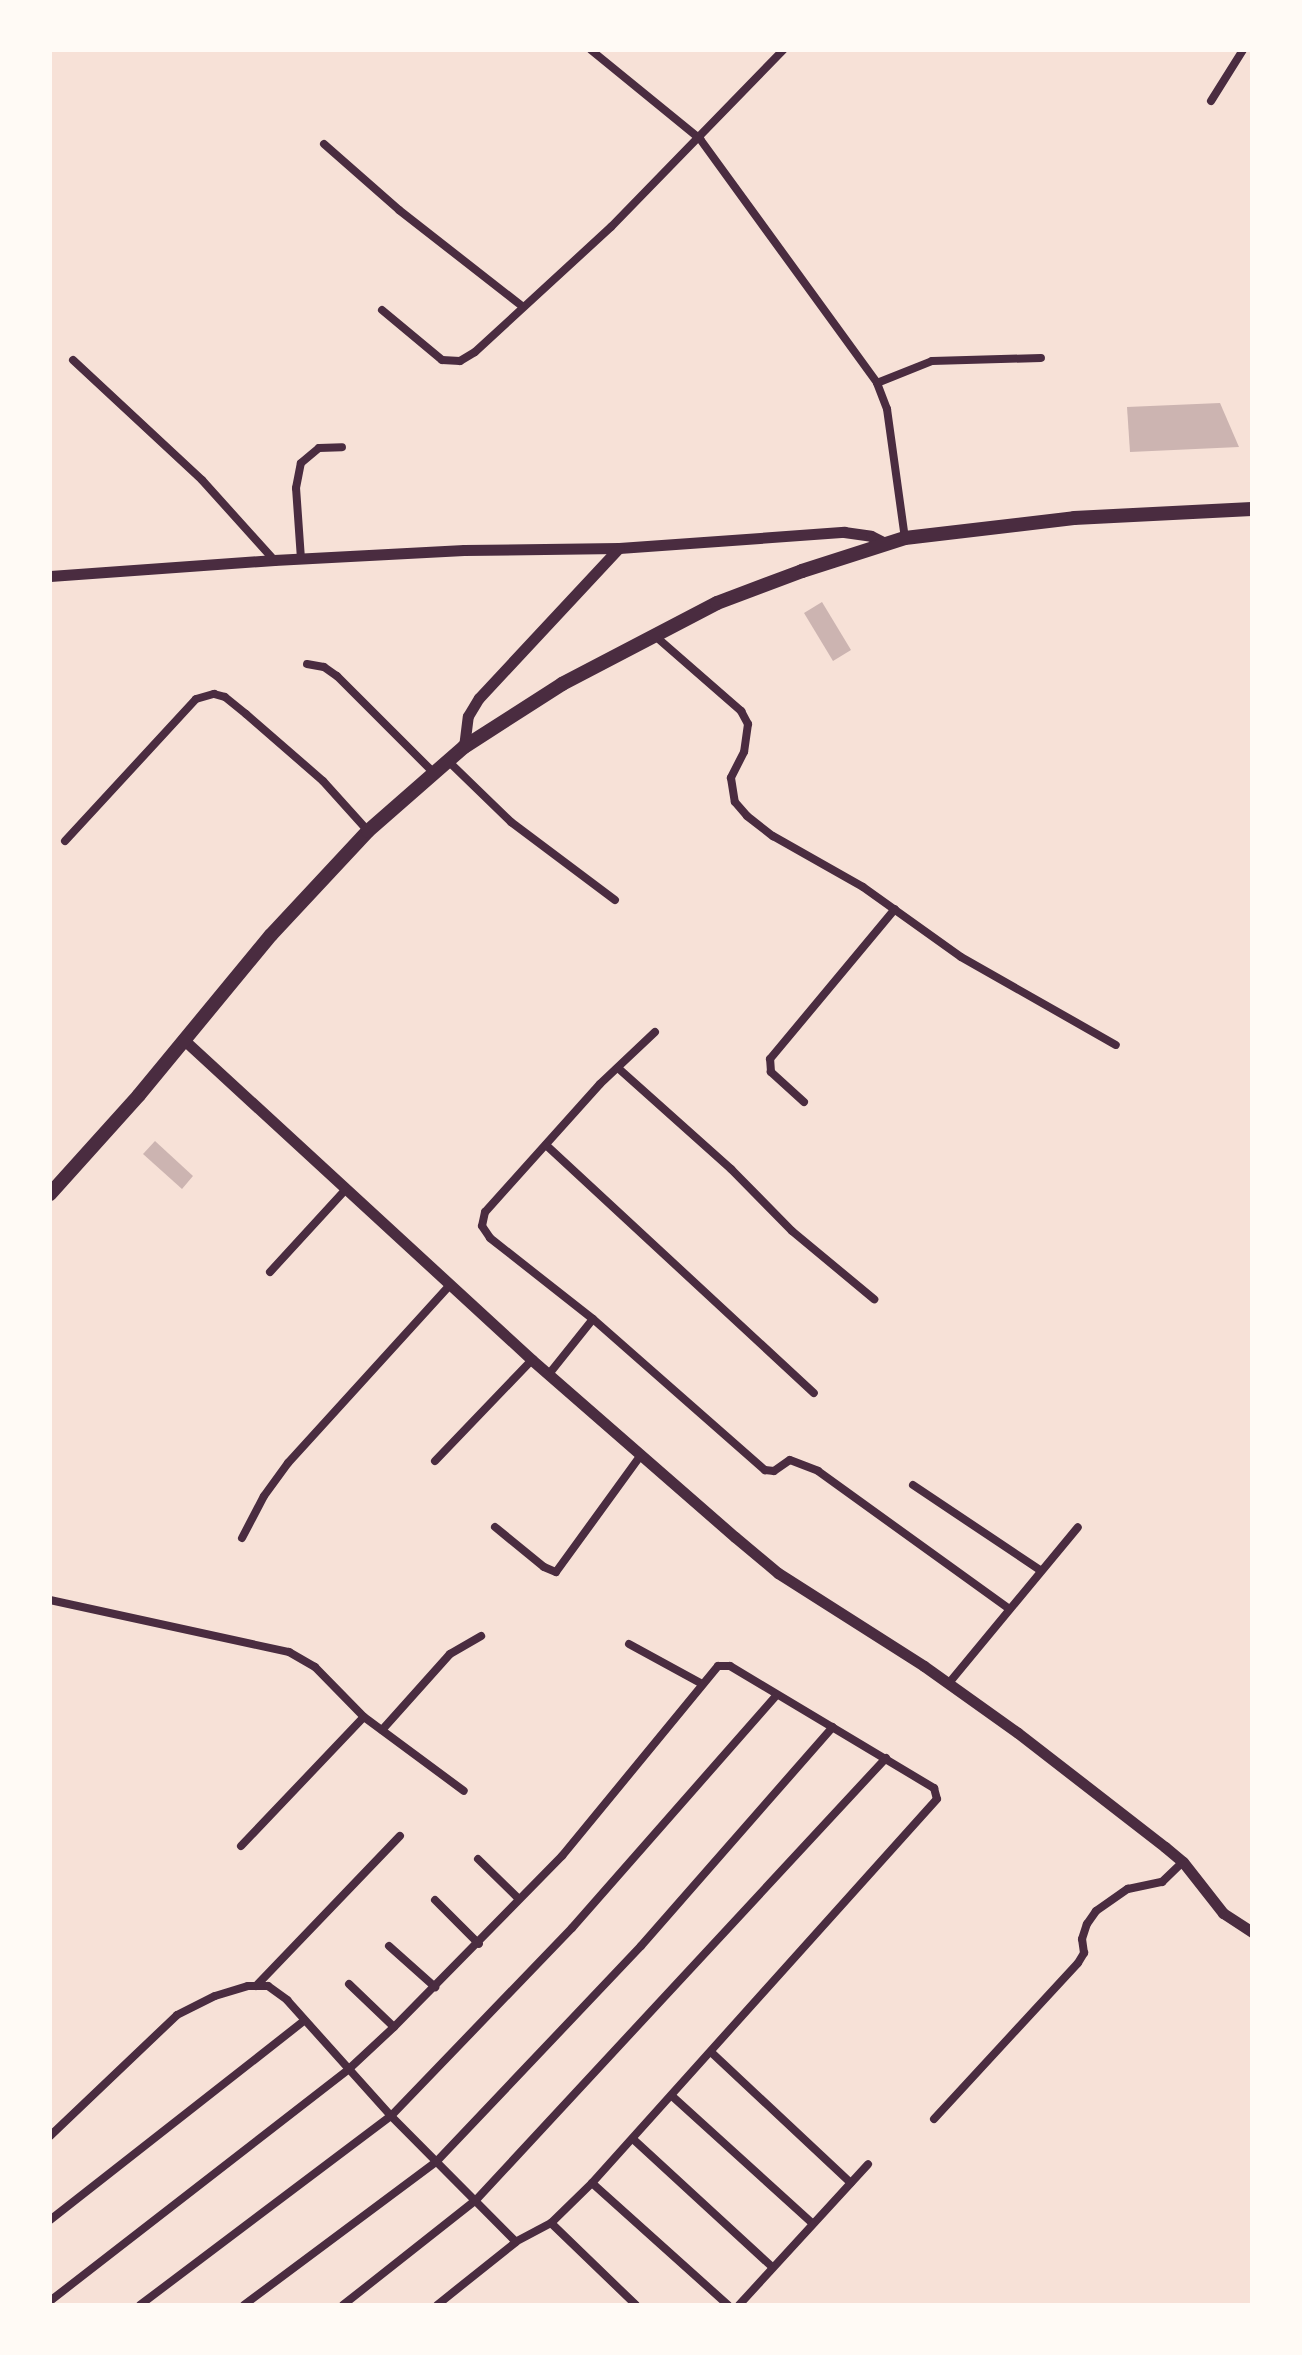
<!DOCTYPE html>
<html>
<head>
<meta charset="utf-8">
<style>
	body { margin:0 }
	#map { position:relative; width:1302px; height:2355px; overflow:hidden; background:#f7e1d7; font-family:"DM Sans",sans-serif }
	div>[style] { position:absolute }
	.building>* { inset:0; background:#ccb4b1 }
	.minor>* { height:8px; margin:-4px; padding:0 4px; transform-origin:4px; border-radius:4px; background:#4a2c40 }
	.tertiary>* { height:11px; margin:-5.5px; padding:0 5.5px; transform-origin:5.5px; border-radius:5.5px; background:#4a2c40 }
	.trunk>* { height:14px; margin:-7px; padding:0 7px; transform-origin:7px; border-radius:7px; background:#4a2c40 }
	span { translate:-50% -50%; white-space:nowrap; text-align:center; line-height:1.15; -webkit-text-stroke:6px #fffaf5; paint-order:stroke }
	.frame { position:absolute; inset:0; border:52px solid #fffaf5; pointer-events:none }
</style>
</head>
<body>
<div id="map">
	<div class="building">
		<i style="clip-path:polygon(1220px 403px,1239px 447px,1130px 452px,1127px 407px)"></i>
		<i style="clip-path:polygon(822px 602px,851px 650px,833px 661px,804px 613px)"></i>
		<i style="clip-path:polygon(155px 1141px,193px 1176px,182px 1189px,143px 1154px)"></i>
	</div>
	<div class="minor">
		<i style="left:591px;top:50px;width:141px;rotate:39.2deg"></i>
		<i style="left:700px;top:139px;width:301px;rotate:54deg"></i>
		<i style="left:877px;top:383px;width:28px;rotate:69deg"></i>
		<i style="left:887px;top:409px;width:130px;rotate:82.1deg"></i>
		<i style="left:1211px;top:101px;width:60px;rotate:-57.9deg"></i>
		<i style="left:324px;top:144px;width:100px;rotate:41.3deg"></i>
		<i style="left:399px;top:210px;width:157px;rotate:38deg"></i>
		<i style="left:382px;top:310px;width:78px;rotate:39.8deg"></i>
		<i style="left:442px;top:360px;width:18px;rotate:3deg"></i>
		<i style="left:460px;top:361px;width:17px;rotate:-31deg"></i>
		<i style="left:475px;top:352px;width:185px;rotate:-42.6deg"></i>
		<i style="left:611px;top:227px;width:247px;rotate:-45.8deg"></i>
		<i style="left:73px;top:360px;width:176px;rotate:42.9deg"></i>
		<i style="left:202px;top:480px;width:108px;rotate:48deg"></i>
		<i style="left:877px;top:383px;width:59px;rotate:-21.8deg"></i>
		<i style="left:932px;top:361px;width:109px;rotate:-1.6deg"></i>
		<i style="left:301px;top:559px;width:71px;rotate:-94deg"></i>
		<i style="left:296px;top:488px;width:25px;rotate:-79deg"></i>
		<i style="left:301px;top:463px;width:23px;rotate:-40deg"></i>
		<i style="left:319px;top:448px;width:23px;rotate:-2deg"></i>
		<i style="left:654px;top:635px;width:116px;rotate:41.1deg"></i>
		<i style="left:741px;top:711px;width:15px;rotate:62deg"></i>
		<i style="left:748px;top:724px;width:28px;rotate:98deg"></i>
		<i style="left:744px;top:752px;width:29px;rotate:117deg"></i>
		<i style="left:731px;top:778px;width:24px;rotate:81deg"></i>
		<i style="left:735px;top:802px;width:18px;rotate:49deg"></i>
		<i style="left:747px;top:816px;width:33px;rotate:38deg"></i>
		<i style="left:773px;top:836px;width:103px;rotate:29.5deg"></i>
		<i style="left:863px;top:887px;width:120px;rotate:35.5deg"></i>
		<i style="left:961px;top:957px;width:178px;rotate:29.6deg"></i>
		<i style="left:307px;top:664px;width:17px;rotate:10deg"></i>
		<i style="left:324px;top:667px;width:16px;rotate:35deg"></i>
		<i style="left:337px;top:676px;width:136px;rotate:45deg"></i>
		<i style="left:448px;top:761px;width:88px;rotate:44.1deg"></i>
		<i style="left:511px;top:822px;width:130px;rotate:36.9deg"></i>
		<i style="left:65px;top:841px;width:193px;rotate:-47.3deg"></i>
		<i style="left:196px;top:699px;width:19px;rotate:-16deg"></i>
		<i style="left:214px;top:694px;width:11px;rotate:15deg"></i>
		<i style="left:225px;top:697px;width:27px;rotate:39deg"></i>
		<i style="left:246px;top:714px;width:102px;rotate:41deg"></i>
		<i style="left:323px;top:781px;width:67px;rotate:48deg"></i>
		<i style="left:655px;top:1032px;width:76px;rotate:136.6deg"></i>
		<i style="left:600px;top:1084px;width:172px;rotate:131.9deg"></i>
		<i style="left:485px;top:1212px;width:14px;rotate:102deg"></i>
		<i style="left:482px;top:1226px;width:14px;rotate:56deg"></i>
		<i style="left:490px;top:1238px;width:131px;rotate:38.2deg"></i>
		<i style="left:593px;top:1319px;width:229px;rotate:41.3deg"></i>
		<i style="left:765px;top:1470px;width:9px;rotate:6deg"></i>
		<i style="left:774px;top:1471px;width:19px;rotate:-35deg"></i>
		<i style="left:790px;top:1460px;width:30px;rotate:21deg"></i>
		<i style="left:818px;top:1471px;width:236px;rotate:35.8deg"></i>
		<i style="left:618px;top:1068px;width:152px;rotate:41.8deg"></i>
		<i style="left:731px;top:1169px;width:87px;rotate:45.5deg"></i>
		<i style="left:792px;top:1231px;width:107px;rotate:39.7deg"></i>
		<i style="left:804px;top:1102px;width:45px;rotate:-137.7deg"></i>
		<i style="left:771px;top:1072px;width:13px;rotate:-94deg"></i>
		<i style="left:770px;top:1059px;width:195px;rotate:-50.2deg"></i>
		<i style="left:546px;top:1145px;width:365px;rotate:42.8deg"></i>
		<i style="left:270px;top:1272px;width:113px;rotate:-47.5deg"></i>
		<i style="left:549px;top:1374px;width:70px;rotate:-51.3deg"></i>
		<i style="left:435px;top:1461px;width:140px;rotate:-46.2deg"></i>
		<i style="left:913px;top:1485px;width:153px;rotate:33.8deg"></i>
		<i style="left:495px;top:1527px;width:63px;rotate:39.2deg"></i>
		<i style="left:544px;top:1567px;width:13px;rotate:23deg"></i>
		<i style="left:556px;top:1572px;width:145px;rotate:-54deg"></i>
		<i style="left:242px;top:1538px;width:47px;rotate:-62.4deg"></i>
		<i style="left:264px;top:1496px;width:41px;rotate:-54deg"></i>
		<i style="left:288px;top:1463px;width:241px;rotate:-47.7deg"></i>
		<i style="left:50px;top:1600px;width:245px;rotate:12.3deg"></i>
		<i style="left:289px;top:1652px;width:30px;rotate:30deg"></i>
		<i style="left:315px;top:1667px;width:70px;rotate:45.6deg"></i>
		<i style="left:364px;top:1717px;width:124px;rotate:36.5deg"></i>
		<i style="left:629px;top:1644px;width:83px;rotate:28.7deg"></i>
		<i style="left:949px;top:1683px;width:202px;rotate:-50.4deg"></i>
		<i style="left:382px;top:1730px;width:102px;rotate:-48.2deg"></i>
		<i style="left:450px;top:1654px;width:36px;rotate:-30deg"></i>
		<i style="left:241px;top:1846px;width:178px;rotate:-46.4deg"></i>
		<i style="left:478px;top:1859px;width:57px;rotate:44.3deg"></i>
		<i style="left:435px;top:1900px;width:62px;rotate:45deg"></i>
		<i style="left:389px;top:1946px;width:62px;rotate:41.7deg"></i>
		<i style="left:349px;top:1984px;width:62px;rotate:43.7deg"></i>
		<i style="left:256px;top:1986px;width:208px;rotate:-46.2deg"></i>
		<i style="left:712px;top:2053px;width:190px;rotate:43.1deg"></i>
		<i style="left:672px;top:2096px;width:190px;rotate:42.2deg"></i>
		<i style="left:934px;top:2119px;width:212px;rotate:-47.3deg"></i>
		<i style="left:1078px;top:1963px;width:12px;rotate:-59deg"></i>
		<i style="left:1084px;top:1953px;width:14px;rotate:-98deg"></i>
		<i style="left:1082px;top:1939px;width:16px;rotate:-72deg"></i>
		<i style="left:1087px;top:1924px;width:16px;rotate:-55deg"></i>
		<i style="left:1096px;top:1911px;width:39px;rotate:-35deg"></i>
		<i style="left:1128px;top:1889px;width:35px;rotate:-12deg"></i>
		<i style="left:1162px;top:1882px;width:29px;rotate:-44deg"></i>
		<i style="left:50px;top:2136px;width:175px;rotate:-43.6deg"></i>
		<i style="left:177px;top:2015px;width:42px;rotate:-26.6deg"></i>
		<i style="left:215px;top:1996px;width:34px;rotate:-17deg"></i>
		<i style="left:248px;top:1986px;width:20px"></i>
		<i style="left:268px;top:1986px;width:24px;rotate:36deg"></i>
		<i style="left:287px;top:2000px;width:156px;rotate:48.1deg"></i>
		<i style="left:391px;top:2116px;width:177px;rotate:45.2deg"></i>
		<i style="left:633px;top:2139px;width:189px;rotate:42.6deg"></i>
		<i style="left:592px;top:2183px;width:183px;rotate:41.9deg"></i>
		<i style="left:50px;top:2220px;width:323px;rotate:-38.1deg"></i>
		<i style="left:551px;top:2223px;width:118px;rotate:44deg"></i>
		<i style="left:50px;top:2301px;width:380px;rotate:-37.8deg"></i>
		<i style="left:350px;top:2068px;width:60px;rotate:-43deg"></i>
		<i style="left:394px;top:2027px;width:240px;rotate:-45.5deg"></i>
		<i style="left:562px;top:1856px;width:246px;rotate:-50.6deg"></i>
		<i style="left:718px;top:1666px;width:12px"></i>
		<i style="left:730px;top:1666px;width:238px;rotate:30.9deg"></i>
		<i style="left:934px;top:1788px;width:11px;rotate:75deg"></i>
		<i style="left:937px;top:1799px;width:516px;rotate:131.94deg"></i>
		<i style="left:592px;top:2183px;width:57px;rotate:135.7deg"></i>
		<i style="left:551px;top:2223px;width:40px;rotate:152deg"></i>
		<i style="left:516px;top:2242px;width:101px;rotate:141.4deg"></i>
		<i style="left:140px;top:2305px;width:314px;rotate:-37deg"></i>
		<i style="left:391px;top:2116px;width:261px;rotate:-46.1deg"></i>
		<i style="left:572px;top:1928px;width:310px;rotate:-48.7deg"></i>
		<i style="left:244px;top:2305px;width:241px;rotate:-36.7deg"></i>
		<i style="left:437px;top:2161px;width:296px;rotate:-46.5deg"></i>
		<i style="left:641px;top:1946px;width:291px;rotate:-48.8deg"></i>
		<i style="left:343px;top:2305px;width:169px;rotate:-38.3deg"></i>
		<i style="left:476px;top:2200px;width:603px;rotate:-47.15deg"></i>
		<i style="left:739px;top:2305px;width:191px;rotate:-47.5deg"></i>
	</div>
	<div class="tertiary">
		<i style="left:50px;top:576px;width:225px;rotate:-4.1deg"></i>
		<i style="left:274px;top:560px;width:190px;rotate:-3deg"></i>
		<i style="left:464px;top:550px;width:155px;rotate:-0.7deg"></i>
		<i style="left:619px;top:548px;width:226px;rotate:-4.1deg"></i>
		<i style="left:844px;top:532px;width:27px;rotate:8deg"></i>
		<i style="left:871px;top:536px;width:16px;rotate:27deg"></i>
		<i style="left:464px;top:747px;width:31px;rotate:-83deg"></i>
		<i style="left:468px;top:716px;width:21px;rotate:-59deg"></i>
		<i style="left:479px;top:698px;width:205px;rotate:-47deg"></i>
		<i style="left:183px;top:1039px;width:474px;rotate:42.6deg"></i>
		<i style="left:532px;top:1360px;width:269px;rotate:41.1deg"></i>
		<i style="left:735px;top:1537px;width:56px;rotate:39.9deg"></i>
		<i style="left:778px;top:1573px;width:173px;rotate:32.5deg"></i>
		<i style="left:924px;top:1666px;width:115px;rotate:35.5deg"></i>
		<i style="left:1018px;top:1733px;width:186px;rotate:37.8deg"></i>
		<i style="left:1165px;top:1847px;width:23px;rotate:40deg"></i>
		<i style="left:1183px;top:1862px;width:65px;rotate:51.9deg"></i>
		<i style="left:1223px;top:1913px;width:35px;rotate:33deg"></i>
	</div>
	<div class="trunk">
		<i style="left:50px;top:1194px;width:133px;rotate:-48deg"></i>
		<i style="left:139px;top:1095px;width:207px;rotate:-50.5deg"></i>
		<i style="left:271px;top:935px;width:142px;rotate:-47deg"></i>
		<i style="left:368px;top:831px;width:128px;rotate:-41.2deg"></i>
		<i style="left:464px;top:747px;width:117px;rotate:-32.7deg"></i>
		<i style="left:562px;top:684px;width:175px;rotate:-27.6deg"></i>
		<i style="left:717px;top:603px;width:91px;rotate:-20.6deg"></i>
		<i style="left:802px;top:571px;width:108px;rotate:-17.8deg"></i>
		<i style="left:905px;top:538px;width:170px;rotate:-6.7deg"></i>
		<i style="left:1074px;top:518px;width:178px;rotate:-2.9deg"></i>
	</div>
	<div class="frame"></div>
</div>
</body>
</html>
